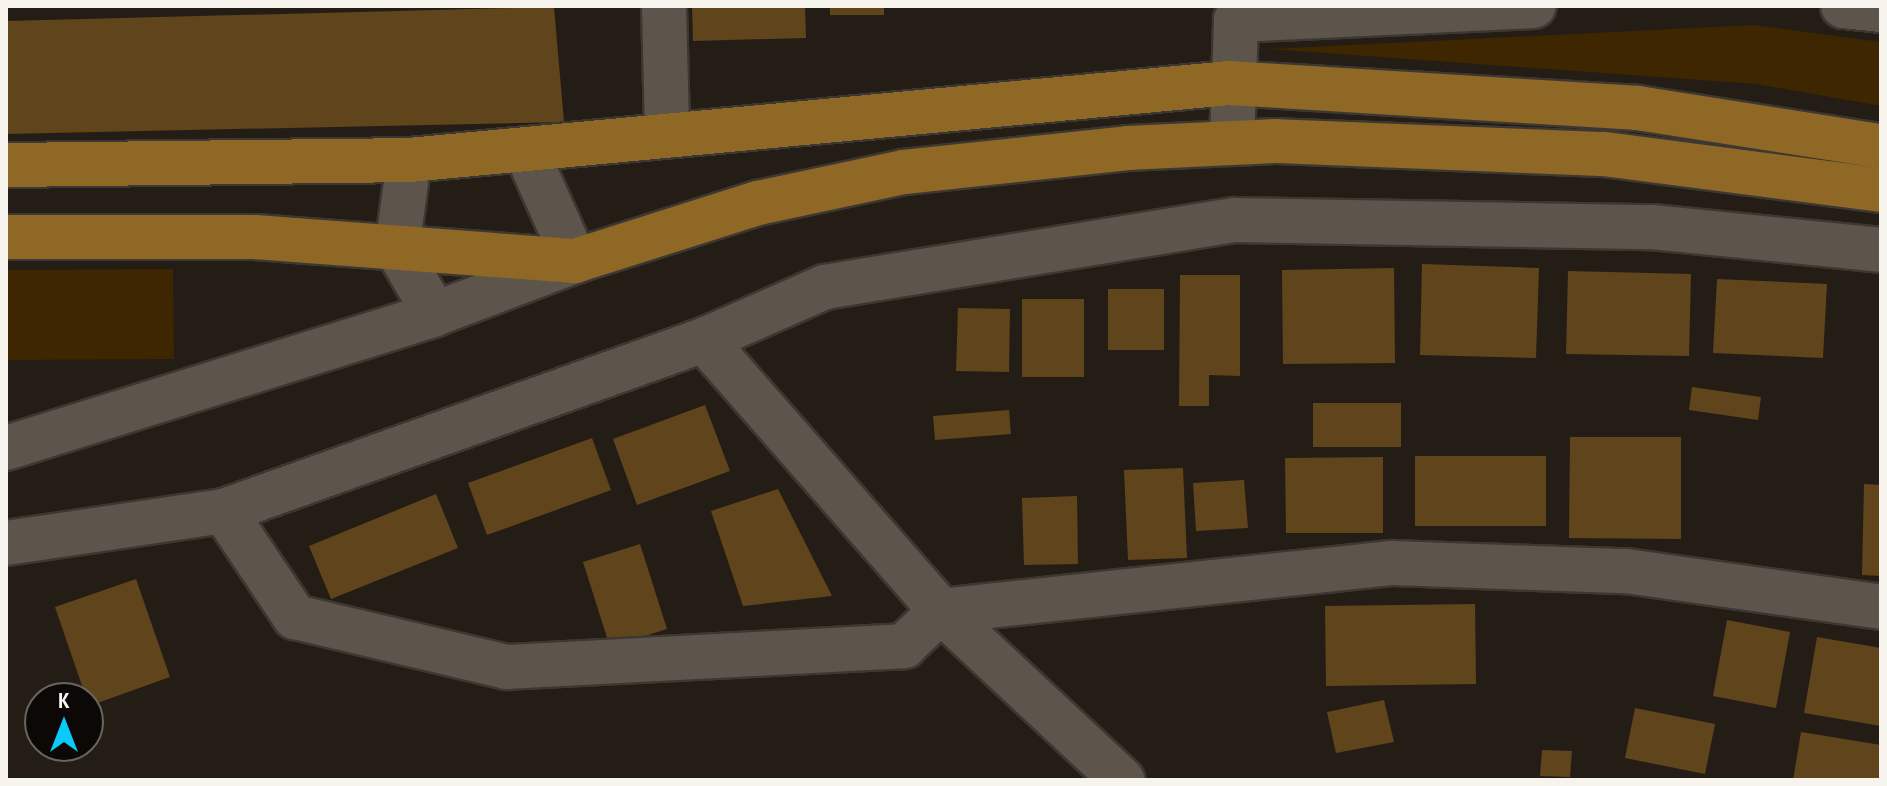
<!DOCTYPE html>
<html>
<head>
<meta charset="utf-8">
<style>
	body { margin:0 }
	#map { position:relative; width:1887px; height:786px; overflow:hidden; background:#241d15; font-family:"PT Sans Narrow",sans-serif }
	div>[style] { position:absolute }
	.green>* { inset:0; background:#3e2601 }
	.building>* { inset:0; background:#60441c }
	.roads { filter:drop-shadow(2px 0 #3c3732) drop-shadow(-2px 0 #3c3732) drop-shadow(0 2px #3c3732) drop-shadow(0 -2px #3c3732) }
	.minor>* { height:44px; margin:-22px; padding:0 22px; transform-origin:22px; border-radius:22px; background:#5d554c }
	.major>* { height:44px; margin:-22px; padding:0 22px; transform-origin:22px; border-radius:22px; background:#8f6826 }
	span { translate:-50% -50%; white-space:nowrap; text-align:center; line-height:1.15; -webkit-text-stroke:7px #0b0805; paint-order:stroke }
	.frame { position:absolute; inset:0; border:8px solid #f7f3ed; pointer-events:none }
	.north { position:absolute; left:24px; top:682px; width:80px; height:80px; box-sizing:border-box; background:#0b0805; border:2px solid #696662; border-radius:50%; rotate:0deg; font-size:22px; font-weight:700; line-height:32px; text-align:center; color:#f7f3ed }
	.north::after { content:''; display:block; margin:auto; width:28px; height:36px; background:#0bcafa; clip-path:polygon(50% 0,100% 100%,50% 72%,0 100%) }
</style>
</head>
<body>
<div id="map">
	<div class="green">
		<i style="clip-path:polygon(1754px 25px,1881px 42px,1881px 106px,1756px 84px,1269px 49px)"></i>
		<i style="clip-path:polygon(173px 269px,174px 359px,6px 360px,6px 270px)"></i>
	</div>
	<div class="building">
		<i style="clip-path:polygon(692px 6px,805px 6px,806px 38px,693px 41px)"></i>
		<i style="clip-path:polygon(830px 6px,884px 6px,884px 15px,830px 15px)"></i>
		<i style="clip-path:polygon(554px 7px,564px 122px,6px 134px,6px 21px)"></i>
		<i style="clip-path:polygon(1422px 264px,1539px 268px,1536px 358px,1420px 355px)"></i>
		<i style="clip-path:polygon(1394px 268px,1395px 363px,1283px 364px,1282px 270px)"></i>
		<i style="clip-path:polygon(1568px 271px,1691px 274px,1689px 356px,1566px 354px)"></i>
		<i style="clip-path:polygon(1180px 275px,1240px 275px,1240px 376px,1209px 375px,1209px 406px,1179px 406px)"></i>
		<i style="clip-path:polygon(1717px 279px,1827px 284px,1823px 358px,1713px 353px)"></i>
		<i style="clip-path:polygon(1108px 289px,1164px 289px,1164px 350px,1108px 350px)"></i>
		<i style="clip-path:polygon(1022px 299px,1084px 299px,1084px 377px,1022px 377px)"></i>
		<i style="clip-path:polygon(958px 308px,1010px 309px,1009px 372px,956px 371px)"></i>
		<i style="clip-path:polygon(1692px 387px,1761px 397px,1758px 420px,1689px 410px)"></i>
		<i style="clip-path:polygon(1313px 403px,1401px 403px,1401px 447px,1313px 447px)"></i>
		<i style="clip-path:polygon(705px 405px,730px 471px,637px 505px,613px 439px)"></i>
		<i style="clip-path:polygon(1009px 410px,1011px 434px,935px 440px,933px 416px)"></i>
		<i style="clip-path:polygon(1570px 437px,1681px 437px,1681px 539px,1569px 538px)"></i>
		<i style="clip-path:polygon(592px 438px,611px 490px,487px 535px,468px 483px)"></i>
		<i style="clip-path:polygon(1415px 456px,1546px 456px,1546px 526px,1415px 526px)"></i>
		<i style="clip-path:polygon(1383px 457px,1383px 533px,1286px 533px,1285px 458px)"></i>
		<i style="clip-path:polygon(1183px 468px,1187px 558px,1128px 560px,1124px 470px)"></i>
		<i style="clip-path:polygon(1244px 480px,1248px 528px,1196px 531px,1193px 483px)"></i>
		<i style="clip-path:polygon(1864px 484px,1881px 485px,1881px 576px,1862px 575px)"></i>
		<i style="clip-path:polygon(778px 489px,832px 596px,743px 606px,711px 511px)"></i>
		<i style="clip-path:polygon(436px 494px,458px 548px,331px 599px,309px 546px)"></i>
		<i style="clip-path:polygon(1077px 496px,1078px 564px,1024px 565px,1022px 498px)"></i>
		<i style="clip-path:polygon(640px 544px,667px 629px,610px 647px,583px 562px)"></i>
		<i style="clip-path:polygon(136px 579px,170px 677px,89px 706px,55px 607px)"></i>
		<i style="clip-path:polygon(1475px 604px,1476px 684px,1326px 686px,1325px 606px)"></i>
		<i style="clip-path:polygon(1727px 620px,1790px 632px,1776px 708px,1713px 696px)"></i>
		<i style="clip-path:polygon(1817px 637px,1881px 648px,1881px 726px,1804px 713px)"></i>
		<i style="clip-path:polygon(1384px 700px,1394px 742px,1336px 753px,1327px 712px)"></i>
		<i style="clip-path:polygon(1635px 708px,1715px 724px,1705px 774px,1625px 758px)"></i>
		<i style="clip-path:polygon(1801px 732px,1881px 745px,1881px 780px,1793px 780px)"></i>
		<i style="clip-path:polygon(1542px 750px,1572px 751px,1570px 777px,1540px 776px)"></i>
	</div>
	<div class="roads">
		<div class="minor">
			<i style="left:664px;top:6px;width:126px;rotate:88.6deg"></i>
			<i style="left:1843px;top:6px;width:38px;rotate:6deg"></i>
			<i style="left:1232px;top:143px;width:123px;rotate:-88.1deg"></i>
			<i style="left:1236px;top:20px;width:298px;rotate:-2.7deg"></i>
			<i style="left:409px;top:160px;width:90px;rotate:97.7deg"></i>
			<i style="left:397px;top:249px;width:75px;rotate:59.7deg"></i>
			<i style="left:704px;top:340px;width:360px;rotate:48.8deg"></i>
			<i style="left:941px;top:611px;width:248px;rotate:43deg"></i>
			<i style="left:6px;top:448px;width:449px;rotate:-17.3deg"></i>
			<i style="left:435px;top:314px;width:150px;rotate:-20.7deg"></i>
			<i style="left:575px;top:261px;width:120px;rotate:-114deg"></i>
			<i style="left:224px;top:511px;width:128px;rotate:56.2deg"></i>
			<i style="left:295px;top:617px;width:218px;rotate:13.3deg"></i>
			<i style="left:507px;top:667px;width:398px;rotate:-3deg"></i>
			<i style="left:904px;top:646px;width:51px;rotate:-43.4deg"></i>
			<i style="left:941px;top:611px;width:454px;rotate:-6.1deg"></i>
			<i style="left:1392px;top:563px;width:234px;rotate:2deg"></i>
			<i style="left:1626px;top:571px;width:258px;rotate:8deg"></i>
			<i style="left:6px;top:543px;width:220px;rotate:-8.4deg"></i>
			<i style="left:224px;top:511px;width:510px;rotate:-19.61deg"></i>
			<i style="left:704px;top:340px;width:132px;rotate:-23.7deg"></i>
			<i style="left:825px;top:287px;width:414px;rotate:-9.3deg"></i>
			<i style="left:1234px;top:220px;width:418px;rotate:1deg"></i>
			<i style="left:1652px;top:227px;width:230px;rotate:5.7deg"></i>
		</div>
		<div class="major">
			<i style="left:6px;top:165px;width:403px;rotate:-0.7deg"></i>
			<i style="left:409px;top:160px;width:824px;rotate:-5.36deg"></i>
			<i style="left:1229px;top:83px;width:409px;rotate:3.5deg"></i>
			<i style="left:1637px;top:108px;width:247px;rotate:8.9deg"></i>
			<i style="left:6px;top:237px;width:249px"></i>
			<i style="left:255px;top:237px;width:321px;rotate:4.3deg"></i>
			<i style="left:575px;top:261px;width:192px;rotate:-17.6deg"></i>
			<i style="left:758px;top:203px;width:149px;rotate:-12deg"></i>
			<i style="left:904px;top:172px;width:225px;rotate:-6.1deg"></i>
			<i style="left:1128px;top:148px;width:147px;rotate:-2.7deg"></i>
			<i style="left:1275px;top:141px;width:329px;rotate:2.3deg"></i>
			<i style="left:1604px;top:154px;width:279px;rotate:7.4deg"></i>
		</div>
	</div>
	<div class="frame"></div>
	<div class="north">K</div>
</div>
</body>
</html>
